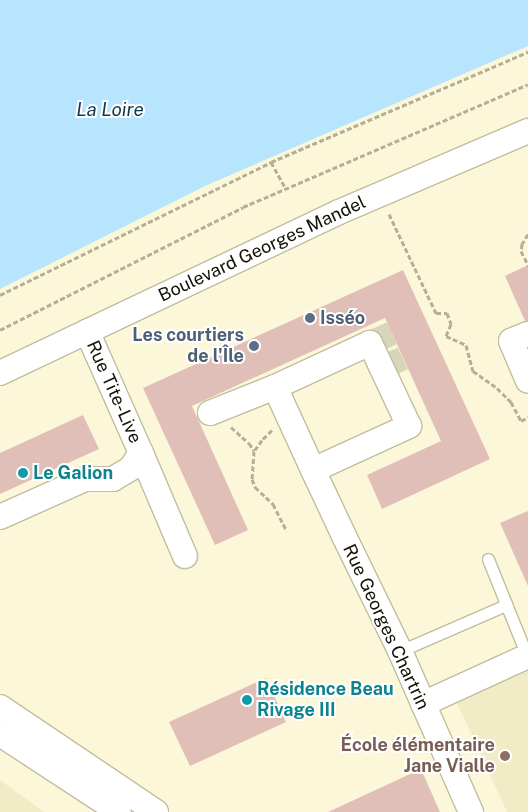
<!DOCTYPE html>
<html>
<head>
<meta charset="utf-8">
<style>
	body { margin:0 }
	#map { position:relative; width:528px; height:812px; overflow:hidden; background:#fcf7d9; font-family:"Public Sans",sans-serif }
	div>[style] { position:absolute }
	.built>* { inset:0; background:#f1ecc6 }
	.water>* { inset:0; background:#b7e5fe }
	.building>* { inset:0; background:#e1bfb9 }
	.street-tunnel>* { height:24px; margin-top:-12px; transform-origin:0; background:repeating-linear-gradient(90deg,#d9d5ba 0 24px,transparent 0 36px) }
	.path>* { height:3px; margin-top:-1.5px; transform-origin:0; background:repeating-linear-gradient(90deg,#b4b098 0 5px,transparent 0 7.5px) }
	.roads { filter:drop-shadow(1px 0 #c1bd9f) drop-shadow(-1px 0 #c1bd9f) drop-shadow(0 1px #c1bd9f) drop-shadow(0 -1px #c1bd9f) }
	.lane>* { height:11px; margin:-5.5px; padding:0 5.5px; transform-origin:5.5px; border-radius:5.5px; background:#fff }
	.street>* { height:24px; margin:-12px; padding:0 12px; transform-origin:12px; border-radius:12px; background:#fff }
	.dots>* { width:14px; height:14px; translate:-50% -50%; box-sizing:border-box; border:2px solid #fff; border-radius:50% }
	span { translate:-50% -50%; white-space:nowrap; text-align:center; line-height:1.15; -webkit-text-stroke:4px #fff; paint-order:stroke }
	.street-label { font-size:18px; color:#131207 }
	.service-label { font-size:18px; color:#4e5e75; font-weight:700 }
	.left { translate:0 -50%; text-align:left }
	.right { translate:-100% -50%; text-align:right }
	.culture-label { font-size:18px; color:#0d838f; font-weight:700 }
	.education-label { font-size:18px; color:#785e54; font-weight:700 }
	.water-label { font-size:19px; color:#11374a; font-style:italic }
</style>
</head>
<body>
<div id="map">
	<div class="built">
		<i style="clip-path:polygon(528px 668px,528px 812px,507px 812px,456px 701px)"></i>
		<i style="clip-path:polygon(0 780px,44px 812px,0 812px)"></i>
	</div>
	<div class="water">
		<i style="clip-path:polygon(0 0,528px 0,528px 46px,205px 186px,0 289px)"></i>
	</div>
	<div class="building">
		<i style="clip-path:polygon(528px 265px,528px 321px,525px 321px,505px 276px)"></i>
		<i style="clip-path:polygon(403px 270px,490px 459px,382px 509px,367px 475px,441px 441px,385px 318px,192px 406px,248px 530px,215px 545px,143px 388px)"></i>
		<i style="clip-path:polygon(83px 415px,99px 449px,0 494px,0 453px)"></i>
		<i style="clip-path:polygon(528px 511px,528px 586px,500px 523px)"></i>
		<i style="clip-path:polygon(266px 678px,286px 722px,190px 766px,169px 722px)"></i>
		<i style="clip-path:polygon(421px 769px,440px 812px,328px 812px)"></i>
	</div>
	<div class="street-tunnel">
		<i style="left:370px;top:343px;width:24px;rotate:-24deg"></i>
		<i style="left:382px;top:368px;width:23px;rotate:-25deg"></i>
	</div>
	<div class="path">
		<i style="left:271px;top:162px;width:31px;rotate:61deg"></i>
		<i style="left:389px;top:214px;width:110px;rotate:64.6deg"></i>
		<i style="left:436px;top:313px;width:11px"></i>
		<i style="left:447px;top:313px;width:12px;rotate:70deg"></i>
		<i style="left:451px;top:324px;width:13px;rotate:113deg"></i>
		<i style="left:446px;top:336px;width:22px;rotate:24deg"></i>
		<i style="left:466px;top:345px;width:27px;rotate:75deg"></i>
		<i style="left:473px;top:371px;width:29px;rotate:35deg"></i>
		<i style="left:497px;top:388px;width:20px;rotate:45deg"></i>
		<i style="left:511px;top:402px;width:21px;rotate:62deg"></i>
		<i style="left:521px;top:421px;width:8px;rotate:-30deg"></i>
		<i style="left:528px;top:234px;width:12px;rotate:121deg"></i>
		<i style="left:522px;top:244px;width:7px;rotate:98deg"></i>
		<i style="left:521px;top:251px;width:16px;rotate:63deg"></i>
		<i style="left:0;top:295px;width:302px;rotate:-26.1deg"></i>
		<i style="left:271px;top:162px;width:280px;rotate:-23.2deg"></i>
		<i style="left:0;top:330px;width:272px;rotate:-26.8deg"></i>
		<i style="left:243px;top:207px;width:310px;rotate:-23.3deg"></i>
		<i style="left:231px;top:427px;width:24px;rotate:42deg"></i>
		<i style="left:249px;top:443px;width:9px;rotate:58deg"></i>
		<i style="left:272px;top:430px;width:14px;rotate:135deg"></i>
		<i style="left:262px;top:440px;width:14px;rotate:126deg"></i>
		<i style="left:254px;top:451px;width:28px;rotate:94deg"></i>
		<i style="left:252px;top:479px;width:9px;rotate:69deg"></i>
		<i style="left:255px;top:487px;width:25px;rotate:43deg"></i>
		<i style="left:273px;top:504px;width:30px;rotate:63deg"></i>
	</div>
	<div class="roads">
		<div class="lane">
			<i style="left:488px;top:559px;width:105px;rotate:68.1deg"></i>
			<i style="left:400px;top:651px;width:116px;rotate:-23.5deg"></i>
		</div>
		<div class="street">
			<i style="left:528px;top:334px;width:18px;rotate:158deg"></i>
			<i style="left:511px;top:341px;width:43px;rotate:67deg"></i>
			<i style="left:0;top:373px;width:375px;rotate:-25.4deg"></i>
			<i style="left:339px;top:212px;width:206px;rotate:-23.2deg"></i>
			<i style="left:210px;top:413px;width:70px;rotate:-21.8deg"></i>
			<i style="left:141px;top:453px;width:112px;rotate:66.9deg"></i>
			<i style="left:313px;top:470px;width:106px;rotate:-24.6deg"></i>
			<i style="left:409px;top:426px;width:92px;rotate:-115.2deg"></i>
			<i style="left:370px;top:343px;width:105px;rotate:155.1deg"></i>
			<i style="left:275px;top:387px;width:91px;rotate:65.4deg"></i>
			<i style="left:313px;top:470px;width:73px;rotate:64.8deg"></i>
			<i style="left:344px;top:536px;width:128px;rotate:64deg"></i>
			<i style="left:400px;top:651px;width:176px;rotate:66.2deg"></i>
			<i style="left:0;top:517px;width:93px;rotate:-24.1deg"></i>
			<i style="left:85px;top:479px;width:28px"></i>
			<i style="left:113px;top:479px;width:21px;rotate:-31deg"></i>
			<i style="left:131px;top:468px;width:18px;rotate:-56deg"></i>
			<i style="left:141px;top:453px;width:133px;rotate:-113.9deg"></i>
			<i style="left:423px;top:704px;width:115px;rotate:-24.6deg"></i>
			<i style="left:0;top:707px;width:188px;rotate:33.9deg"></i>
			<i style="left:0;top:734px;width:142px;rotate:33.2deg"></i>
		</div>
	</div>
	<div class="dots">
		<i style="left:310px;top:318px;background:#5c6f8a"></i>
		<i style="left:254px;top:346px;background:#5c6f8a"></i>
		<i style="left:23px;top:473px;background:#0f9aa8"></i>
		<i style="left:247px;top:700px;background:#0f9aa8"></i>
		<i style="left:505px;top:756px;background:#8d6e63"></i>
	</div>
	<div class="street-label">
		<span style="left:262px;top:249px;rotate:-25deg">Boulevard Georges Mandel</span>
		<span style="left:114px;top:392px;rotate:66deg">Rue Tite-Live</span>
		<span style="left:386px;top:627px;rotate:65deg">Rue Georges Chartrin</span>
	</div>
	<div class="service-label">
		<span class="left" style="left:320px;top:318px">Isséo</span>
		<span class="right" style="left:244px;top:346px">Les courtiers<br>de l'Île</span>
	</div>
	<div class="culture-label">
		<span class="left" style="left:33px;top:473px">Le Galion</span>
		<span class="left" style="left:257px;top:700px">Résidence Beau<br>Rivage III</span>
	</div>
	<div class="education-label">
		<span class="right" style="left:495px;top:756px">École élémentaire<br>Jane Vialle</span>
	</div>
	<div class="water-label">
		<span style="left:110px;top:110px">La Loire</span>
	</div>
</div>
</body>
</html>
